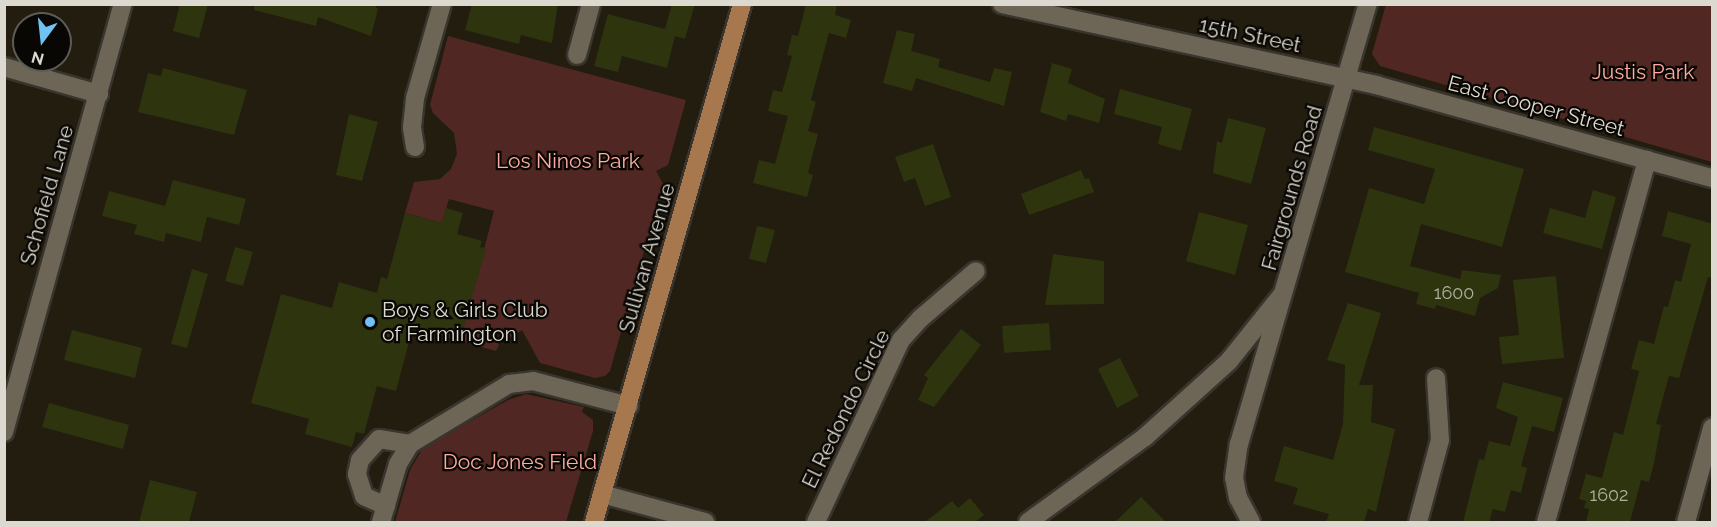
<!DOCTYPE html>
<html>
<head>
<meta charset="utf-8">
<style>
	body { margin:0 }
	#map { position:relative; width:1717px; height:527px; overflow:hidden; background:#221d0f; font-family:Raleway,sans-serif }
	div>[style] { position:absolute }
	.green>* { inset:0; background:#502722 }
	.building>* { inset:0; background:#2d340e }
	.roads { filter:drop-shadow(2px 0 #39352e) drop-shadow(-2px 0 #39352e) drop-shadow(0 2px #39352e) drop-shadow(0 -2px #39352e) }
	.minor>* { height:18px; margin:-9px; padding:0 9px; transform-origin:9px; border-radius:9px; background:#6d6657 }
	.major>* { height:18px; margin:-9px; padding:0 9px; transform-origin:9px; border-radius:9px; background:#a7784e }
	.dots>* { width:16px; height:16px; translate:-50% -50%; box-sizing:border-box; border:3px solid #090703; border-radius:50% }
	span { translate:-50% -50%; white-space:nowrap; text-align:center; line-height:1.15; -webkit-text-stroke:4.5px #090703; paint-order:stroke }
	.number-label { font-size:18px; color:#b0b0a0 }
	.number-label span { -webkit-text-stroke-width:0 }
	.street-label { font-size:21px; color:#dcd9d0 }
	.park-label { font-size:21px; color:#ffaba0 }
	.poi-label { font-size:21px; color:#dcd9d0 }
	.left { translate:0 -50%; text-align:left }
	.frame { position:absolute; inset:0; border:6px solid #dcd9d0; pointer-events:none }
	.north { position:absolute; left:12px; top:12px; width:60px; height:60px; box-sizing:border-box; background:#090703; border:2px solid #5d5b55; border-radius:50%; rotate:195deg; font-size:16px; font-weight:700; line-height:24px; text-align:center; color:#dcd9d0 }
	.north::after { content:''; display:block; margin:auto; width:21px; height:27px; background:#71c1f5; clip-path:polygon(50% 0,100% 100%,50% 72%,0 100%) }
</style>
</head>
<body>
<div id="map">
	<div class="green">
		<i style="clip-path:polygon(1386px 4px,1712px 5px,1712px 162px,1380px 66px,1372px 54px)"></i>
		<i style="clip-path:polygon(448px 36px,686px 100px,668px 165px,656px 171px,663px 184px,610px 371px,605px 376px,595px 378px,540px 363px,522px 330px,509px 338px,503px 328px,493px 334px,499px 345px,496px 351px,460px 341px,494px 211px,449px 199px,442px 223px,405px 213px,414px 182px,440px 179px,451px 169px,457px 154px,454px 133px,433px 113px,430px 105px)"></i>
		<i style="clip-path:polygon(526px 394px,584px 407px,582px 412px,593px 420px,593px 431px,566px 522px,395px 522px,410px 470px,423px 448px,508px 400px)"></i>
	</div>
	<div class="building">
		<i style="clip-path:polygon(180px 4px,208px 4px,199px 38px,173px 31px)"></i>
		<i style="clip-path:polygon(254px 4px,373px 4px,378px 9px,371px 36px,318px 17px,316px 26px,254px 10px)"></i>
		<i style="clip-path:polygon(472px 4px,558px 4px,552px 43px,521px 35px,519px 44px,465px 30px)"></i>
		<i style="clip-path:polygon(672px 4px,695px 4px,685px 39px,675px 36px,667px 68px,622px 56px,618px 72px,594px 66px,608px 14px,665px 29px)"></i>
		<i style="clip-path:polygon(806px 4px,837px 4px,835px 15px,851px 20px,846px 38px,829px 33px,811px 100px,816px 102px,808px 131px,818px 134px,808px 173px,813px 175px,807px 197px,753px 183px,759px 160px,775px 164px,788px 116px,768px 111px,773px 90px,782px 92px,792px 56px,787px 55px,792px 35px,798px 36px)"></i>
		<i style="clip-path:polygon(897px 30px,915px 34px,911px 51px,940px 59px,938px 67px,990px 82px,994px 68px,1012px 72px,1004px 106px,916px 78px,912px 91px,883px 83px)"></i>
		<i style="clip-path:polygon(1052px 63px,1072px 69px,1068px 83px,1105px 99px,1099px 123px,1068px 114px,1066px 121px,1040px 112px)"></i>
		<i style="clip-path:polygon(163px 68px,247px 90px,234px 135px,138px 112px,148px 73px,161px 76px)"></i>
		<i style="clip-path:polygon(1120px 89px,1192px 109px,1181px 151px,1158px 144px,1162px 127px,1114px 114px)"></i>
		<i style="clip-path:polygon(349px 114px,378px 122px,362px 181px,336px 175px)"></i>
		<i style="clip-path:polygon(1228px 118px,1266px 128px,1251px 184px,1213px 173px,1217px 141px,1222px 143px)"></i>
		<i style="clip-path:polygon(1374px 127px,1524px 169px,1502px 247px,1421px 224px,1410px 266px,1460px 279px,1462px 270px,1501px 275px,1498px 288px,1480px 298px,1475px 316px,1436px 305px,1435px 309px,1416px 304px,1419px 293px,1345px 272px,1369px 188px,1424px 204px,1435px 169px,1368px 150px)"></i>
		<i style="clip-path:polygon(933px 144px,951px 197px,925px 206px,915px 178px,904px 182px,895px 157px)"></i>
		<i style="clip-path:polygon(1081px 170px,1085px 179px,1089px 178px,1094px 192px,1029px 215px,1021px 194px)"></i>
		<i style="clip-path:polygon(173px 180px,246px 199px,239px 225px,207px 217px,201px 242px,166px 233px,164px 242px,134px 234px,137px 225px,102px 216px,109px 191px,165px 206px)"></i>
		<i style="clip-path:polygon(1593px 190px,1616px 197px,1602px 249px,1543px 233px,1550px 208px,1585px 218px)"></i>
		<i style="clip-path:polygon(446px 208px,463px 213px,457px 234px,482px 241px,480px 247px,486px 248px,460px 341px,413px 327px,396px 391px,377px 386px,364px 434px,356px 432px,352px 447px,305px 434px,309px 419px,251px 403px,281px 294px,332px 308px,339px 282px,377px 293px,381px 277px,387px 279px,405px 213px,442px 223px)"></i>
		<i style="clip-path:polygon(1668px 211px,1713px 224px,1713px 278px,1708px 277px,1679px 378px,1669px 376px,1656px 424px,1661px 425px,1654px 463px,1649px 482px,1641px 480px,1630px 522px,1586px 522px,1589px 509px,1584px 508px,1586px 501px,1579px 499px,1586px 474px,1602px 478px,1614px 432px,1623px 435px,1639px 371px,1631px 369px,1639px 340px,1654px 344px,1664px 306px,1668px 307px,1675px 280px,1681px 282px,1691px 244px,1662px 236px)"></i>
		<i style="clip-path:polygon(1199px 212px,1248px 225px,1235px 275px,1186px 261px)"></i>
		<i style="clip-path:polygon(757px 226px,775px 230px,766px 263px,749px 259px)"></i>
		<i style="clip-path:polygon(235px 247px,253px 252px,243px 286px,225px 281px)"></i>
		<i style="clip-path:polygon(1053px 254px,1104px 261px,1104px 304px,1045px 305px)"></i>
		<i style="clip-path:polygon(192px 269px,208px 274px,187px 348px,171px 344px)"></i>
		<i style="clip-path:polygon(1556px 276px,1564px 358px,1502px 364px,1499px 337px,1519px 335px,1513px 280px)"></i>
		<i style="clip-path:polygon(1348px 303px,1381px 313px,1359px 385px,1373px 385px,1371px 422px,1395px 429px,1376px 512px,1368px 509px,1364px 522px,1326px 522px,1329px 514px,1293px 504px,1298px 488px,1274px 481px,1284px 446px,1333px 460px,1343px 424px,1345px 365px,1327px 360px)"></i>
		<i style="clip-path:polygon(1049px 323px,1051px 350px,1004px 353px,1002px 326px)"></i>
		<i style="clip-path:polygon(961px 329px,981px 345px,934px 407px,918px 400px,928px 378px,924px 375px)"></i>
		<i style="clip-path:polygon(72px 330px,142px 348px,135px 378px,64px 360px)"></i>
		<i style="clip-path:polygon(1120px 358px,1139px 396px,1117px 408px,1098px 369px)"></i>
		<i style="clip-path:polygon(1503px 382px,1563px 398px,1554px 432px,1532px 426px,1521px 466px,1527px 468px,1521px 493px,1511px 490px,1505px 512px,1493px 509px,1489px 522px,1463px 522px,1479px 459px,1484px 460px,1489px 441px,1510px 446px,1518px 417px,1496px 408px)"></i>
		<i style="clip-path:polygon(49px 403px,129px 425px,123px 449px,42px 427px)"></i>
		<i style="clip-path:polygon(150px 480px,197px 492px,189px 522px,139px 522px)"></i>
		<i style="clip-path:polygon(1141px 497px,1166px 522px,1115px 522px)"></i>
		<i style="clip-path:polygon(970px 498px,984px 515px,975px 522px,925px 522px,952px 501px,958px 508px)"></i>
	</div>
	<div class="roads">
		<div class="minor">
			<i style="left:1002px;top:4px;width:383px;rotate:12.2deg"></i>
			<i style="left:1376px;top:85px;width:349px;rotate:15.5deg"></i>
			<i style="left:577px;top:55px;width:53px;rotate:-74.6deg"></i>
			<i style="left:4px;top:67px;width:99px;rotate:15.9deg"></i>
			<i style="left:415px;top:147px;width:20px;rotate:-99deg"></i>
			<i style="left:412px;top:127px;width:29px;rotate:-84deg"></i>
			<i style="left:415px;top:98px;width:98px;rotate:-74deg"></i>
			<i style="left:4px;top:432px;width:444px;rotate:-74.5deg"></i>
			<i style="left:602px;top:494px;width:107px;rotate:15.2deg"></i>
			<i style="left:386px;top:506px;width:24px;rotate:-156deg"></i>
			<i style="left:364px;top:496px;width:23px;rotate:-108deg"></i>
			<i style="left:357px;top:474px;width:14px;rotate:-78deg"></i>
			<i style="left:360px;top:460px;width:28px;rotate:-48deg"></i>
			<i style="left:379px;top:439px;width:31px;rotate:9deg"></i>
			<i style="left:381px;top:522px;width:60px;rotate:-73.7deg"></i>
			<i style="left:398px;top:464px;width:23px;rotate:-59deg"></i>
			<i style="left:410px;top:444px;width:116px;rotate:-31.2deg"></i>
			<i style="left:509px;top:384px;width:24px;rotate:-7deg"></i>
			<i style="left:533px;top:381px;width:99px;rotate:14.6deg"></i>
			<i style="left:816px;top:522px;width:201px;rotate:-65deg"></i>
			<i style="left:901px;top:340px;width:30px;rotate:-48deg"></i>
			<i style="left:921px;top:318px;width:72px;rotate:-40.5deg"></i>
			<i style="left:1028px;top:522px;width:145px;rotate:-36deg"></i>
			<i style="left:1145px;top:437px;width:113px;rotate:-42.1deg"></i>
			<i style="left:1229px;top:361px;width:83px;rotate:-51.3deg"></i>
			<i style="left:1251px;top:522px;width:27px;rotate:-118deg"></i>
			<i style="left:1238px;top:498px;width:20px;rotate:-101deg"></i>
			<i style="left:1234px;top:478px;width:34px;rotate:-82deg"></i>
			<i style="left:1239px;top:444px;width:459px;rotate:-73.7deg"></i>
			<i style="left:1418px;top:522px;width:85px;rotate:-75deg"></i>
			<i style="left:1440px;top:440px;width:62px;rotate:-93.7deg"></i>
			<i style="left:1546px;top:522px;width:376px;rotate:-74.4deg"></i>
			<i style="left:1686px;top:522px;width:98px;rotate:-74.5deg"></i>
		</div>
		<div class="major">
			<i style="left:594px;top:522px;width:539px;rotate:-74.05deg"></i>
		</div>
	</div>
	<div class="dots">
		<i style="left:370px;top:322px;background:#71c1f5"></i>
	</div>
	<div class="number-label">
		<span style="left:1454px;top:293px">1600</span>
		<span style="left:1609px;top:495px">1602</span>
	</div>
	<div class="street-label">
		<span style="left:1250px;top:35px;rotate:12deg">15th Street</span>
		<span style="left:1536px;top:106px;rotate:15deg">East Cooper Street</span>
		<span style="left:1292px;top:188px;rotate:-74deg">Fairgrounds Road</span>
		<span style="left:47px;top:195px;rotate:-74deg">Schofield Lane</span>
		<span style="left:647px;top:258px;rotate:-74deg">Sullivan Avenue</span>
		<span style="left:846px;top:409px;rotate:-64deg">El Redondo Circle</span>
	</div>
	<div class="park-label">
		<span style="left:1643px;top:72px">Justis Park</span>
		<span style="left:568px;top:161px">Los Ninos Park</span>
		<span style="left:520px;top:462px">Doc Jones Field</span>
	</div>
	<div class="poi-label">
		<span class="left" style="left:382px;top:322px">Boys &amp; Girls Club<br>of Farmington</span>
	</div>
	<div class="frame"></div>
	<div class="north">N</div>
</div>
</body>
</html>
